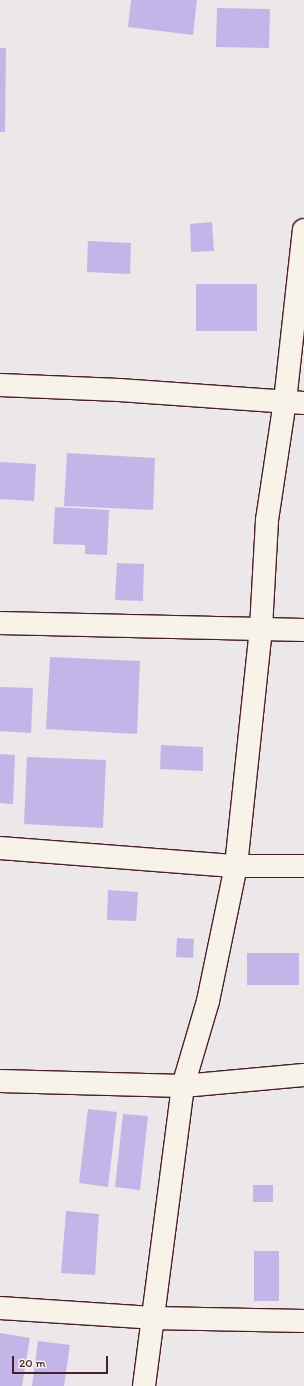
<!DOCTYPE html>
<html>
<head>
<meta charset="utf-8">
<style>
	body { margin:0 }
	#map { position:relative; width:304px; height:1386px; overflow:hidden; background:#ece7e8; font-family:Itim,sans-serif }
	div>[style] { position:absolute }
	.building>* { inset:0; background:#c2b6e8 }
	.roads { filter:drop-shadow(1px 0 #4a1f2b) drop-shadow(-1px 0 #4a1f2b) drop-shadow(0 1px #4a1f2b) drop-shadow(0 -1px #4a1f2b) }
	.minor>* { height:22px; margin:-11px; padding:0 11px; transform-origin:11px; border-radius:11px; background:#f7f3e8 }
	span { translate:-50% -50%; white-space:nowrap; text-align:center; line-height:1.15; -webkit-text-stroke:3.5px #f7f3e8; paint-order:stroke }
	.scale { position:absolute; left:12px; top:1356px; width:96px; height:18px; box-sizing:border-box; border:2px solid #4a1f2b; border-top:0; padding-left:5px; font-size:12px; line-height:14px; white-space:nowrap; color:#4a1f2b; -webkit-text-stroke:3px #f7f3e8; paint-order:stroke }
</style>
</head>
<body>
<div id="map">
	<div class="building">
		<i style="clip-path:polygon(131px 0,197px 0,193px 35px,128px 27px)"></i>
		<i style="clip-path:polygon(217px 8px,270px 9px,269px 48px,216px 47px)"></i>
		<i style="clip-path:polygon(0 48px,6px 48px,5px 132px,0 132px)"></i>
		<i style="clip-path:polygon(212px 222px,214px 251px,191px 252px,190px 224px)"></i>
		<i style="clip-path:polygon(88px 241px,131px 243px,130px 274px,87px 272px)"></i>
		<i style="clip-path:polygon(196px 284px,257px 284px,257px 331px,196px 331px)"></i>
		<i style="clip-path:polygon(67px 453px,155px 458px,153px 510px,64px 506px)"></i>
		<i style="clip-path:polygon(0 462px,36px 464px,34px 501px,0 499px)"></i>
		<i style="clip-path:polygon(55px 507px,109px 510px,107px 555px,85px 554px,85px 545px,53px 544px)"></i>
		<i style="clip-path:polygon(117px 563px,144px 564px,143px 601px,115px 600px)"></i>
		<i style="clip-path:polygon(50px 657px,140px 661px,137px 734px,46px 729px)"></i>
		<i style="clip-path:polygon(0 687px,33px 688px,31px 733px,0 731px)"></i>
		<i style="clip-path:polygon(161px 745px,203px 747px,203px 771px,160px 769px)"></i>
		<i style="clip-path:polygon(0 754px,15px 755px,13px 804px,0 803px)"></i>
		<i style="clip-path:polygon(27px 757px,106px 760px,103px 828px,24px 824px)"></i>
		<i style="clip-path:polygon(108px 890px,138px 892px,136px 921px,107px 920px)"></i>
		<i style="clip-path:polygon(177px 938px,194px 939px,193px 958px,176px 957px)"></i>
		<i style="clip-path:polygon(247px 953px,299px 953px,299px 985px,247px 985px)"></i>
		<i style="clip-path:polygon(88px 1109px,117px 1112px,108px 1187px,79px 1183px)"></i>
		<i style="clip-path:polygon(123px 1114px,148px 1116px,140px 1190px,115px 1187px)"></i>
		<i style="clip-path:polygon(253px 1185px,273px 1185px,273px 1202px,253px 1202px)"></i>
		<i style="clip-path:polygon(66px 1211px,99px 1214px,95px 1275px,61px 1273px)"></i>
		<i style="clip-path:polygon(254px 1251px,279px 1251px,279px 1301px,254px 1301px)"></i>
		<i style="clip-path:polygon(0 1333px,30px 1338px,22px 1386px,0 1386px)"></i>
		<i style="clip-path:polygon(38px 1341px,70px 1345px,64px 1386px,32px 1386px)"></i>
	</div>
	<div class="roads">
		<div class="minor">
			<i style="left:0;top:385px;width:119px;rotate:2.4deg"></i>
			<i style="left:119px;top:390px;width:185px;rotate:4deg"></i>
			<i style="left:0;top:623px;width:304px;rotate:1.3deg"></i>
			<i style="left:0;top:848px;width:237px;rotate:4.4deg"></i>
			<i style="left:236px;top:866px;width:68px"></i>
			<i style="left:0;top:1081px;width:183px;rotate:1.6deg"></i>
			<i style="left:183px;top:1086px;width:121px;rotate:-5.2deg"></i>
			<i style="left:0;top:1308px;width:153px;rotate:3.7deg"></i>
			<i style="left:153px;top:1318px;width:151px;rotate:1.1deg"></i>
			<i style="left:144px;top:1386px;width:303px;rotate:-82.6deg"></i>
			<i style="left:183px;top:1086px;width:89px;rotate:-73.6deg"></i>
			<i style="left:208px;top:1001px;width:138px;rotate:-78.3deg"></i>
			<i style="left:236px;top:866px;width:239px;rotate:-84deg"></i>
			<i style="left:261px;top:628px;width:108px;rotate:-86.8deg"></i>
			<i style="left:267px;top:520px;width:120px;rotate:-81.4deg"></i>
			<i style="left:285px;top:401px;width:172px;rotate:-83.7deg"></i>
		</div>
	</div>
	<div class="scale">20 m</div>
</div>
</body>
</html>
